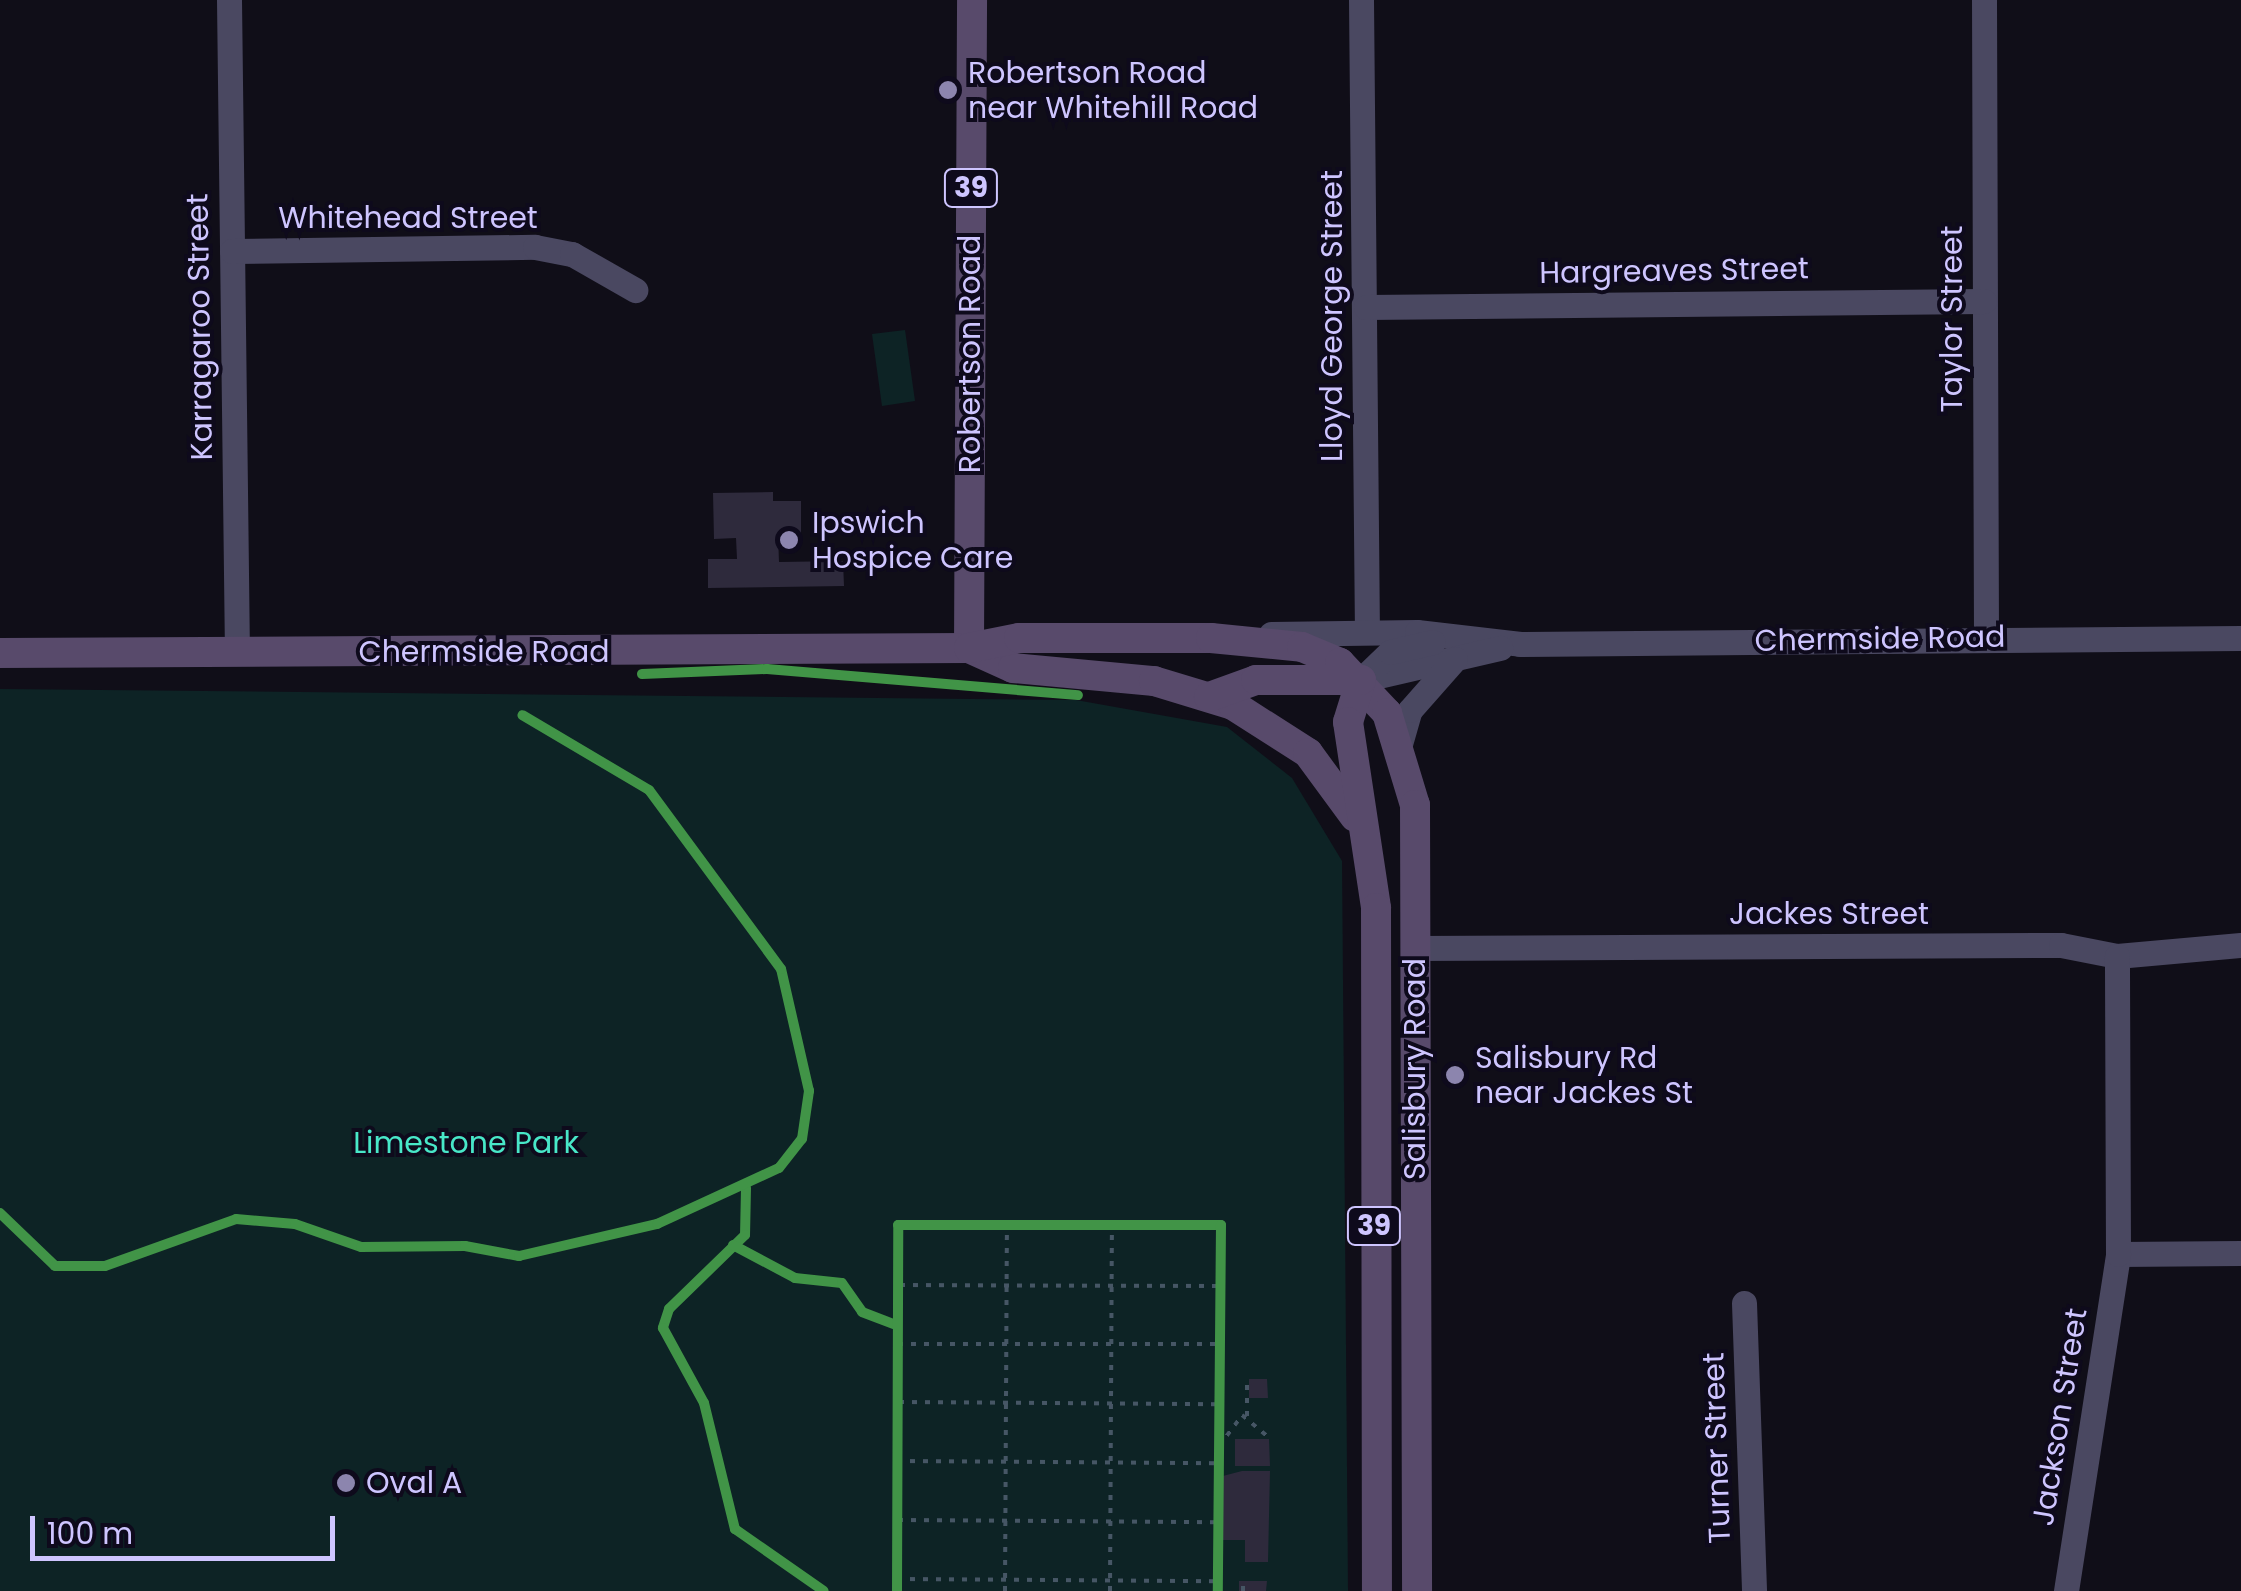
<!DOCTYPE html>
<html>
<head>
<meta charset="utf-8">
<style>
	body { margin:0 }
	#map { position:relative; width:2241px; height:1591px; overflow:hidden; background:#100e18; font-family:Poppins,sans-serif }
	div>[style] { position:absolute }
	.green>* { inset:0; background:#0d2325 }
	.building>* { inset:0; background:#2e2a3c }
	.path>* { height:4px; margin-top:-2px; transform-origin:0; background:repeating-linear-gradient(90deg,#465665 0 5px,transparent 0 13px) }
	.minor>* { height:25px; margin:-12.5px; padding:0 12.5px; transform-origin:12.5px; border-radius:12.5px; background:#4a4861 }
	.major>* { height:30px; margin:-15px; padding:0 15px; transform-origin:15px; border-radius:15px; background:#584a6b }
	.cycleway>* { height:10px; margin:-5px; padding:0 5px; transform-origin:5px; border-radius:5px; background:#419447 }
	.dots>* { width:28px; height:28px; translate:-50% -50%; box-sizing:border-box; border:5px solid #0e0a1c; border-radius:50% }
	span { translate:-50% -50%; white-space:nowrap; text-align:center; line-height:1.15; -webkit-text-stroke:8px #0e0a1c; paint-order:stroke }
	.shield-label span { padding:2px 8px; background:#0e0a1c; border:2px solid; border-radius:8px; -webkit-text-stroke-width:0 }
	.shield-label { font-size:28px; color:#cec5ff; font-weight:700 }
	.poi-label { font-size:30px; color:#cec5ff }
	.left { translate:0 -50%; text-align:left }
	.street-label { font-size:30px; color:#cec5ff }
	.park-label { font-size:30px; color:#48e7c8 }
	.scale { position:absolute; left:30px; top:1516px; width:305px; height:45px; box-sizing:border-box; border:5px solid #cec5ff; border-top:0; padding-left:12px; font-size:30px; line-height:35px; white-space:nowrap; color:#cec5ff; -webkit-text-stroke:8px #0e0a1c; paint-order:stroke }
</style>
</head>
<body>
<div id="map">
	<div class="green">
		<i style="clip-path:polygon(905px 330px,915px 401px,882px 406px,872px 334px)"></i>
		<i style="clip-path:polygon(0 689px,1076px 700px,1227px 727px,1292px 778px,1342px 861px,1348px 1591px,0 1591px)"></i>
	</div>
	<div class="building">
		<i style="clip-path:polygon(773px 492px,773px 501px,801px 501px,801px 535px,778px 535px,779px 562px,843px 561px,844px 586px,708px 588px,708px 559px,737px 559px,736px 538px,714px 539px,713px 493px)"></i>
		<i style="clip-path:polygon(1249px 1379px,1267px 1379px,1268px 1398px,1249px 1398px)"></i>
		<i style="clip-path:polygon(1235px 1439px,1269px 1439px,1270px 1466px,1235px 1466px)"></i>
		<i style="clip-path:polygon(1242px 1471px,1270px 1471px,1268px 1562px,1245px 1562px,1245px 1540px,1219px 1540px,1219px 1477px)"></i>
		<i style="clip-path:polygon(1239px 1581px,1267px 1581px,1266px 1591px,1239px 1591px)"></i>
	</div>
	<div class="path">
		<i style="left:733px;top:1245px;width:70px;rotate:28deg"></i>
		<i style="left:795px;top:1278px;width:47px;rotate:6.1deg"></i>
		<i style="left:842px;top:1283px;width:35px;rotate:55deg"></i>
		<i style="left:862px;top:1312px;width:37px;rotate:19deg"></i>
		<i style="left:900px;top:1285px;width:320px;rotate:0.2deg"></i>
		<i style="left:898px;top:1344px;width:320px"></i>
		<i style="left:899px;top:1402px;width:320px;rotate:0.4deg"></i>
		<i style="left:1247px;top:1416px;width:33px;rotate:-90deg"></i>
		<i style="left:1219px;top:1446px;width:39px;rotate:-53deg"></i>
		<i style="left:1242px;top:1415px;width:38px;rotate:40deg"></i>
		<i style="left:897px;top:1461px;width:321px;rotate:0.4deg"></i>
		<i style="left:898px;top:1520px;width:321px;rotate:0.4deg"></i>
		<i style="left:897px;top:1579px;width:320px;rotate:0.4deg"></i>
		<i style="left:897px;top:1591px;width:366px;rotate:-89.8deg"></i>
		<i style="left:898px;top:1225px;width:323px"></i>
		<i style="left:1221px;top:1225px;width:366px;rotate:90.5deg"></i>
		<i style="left:1005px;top:1591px;width:366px;rotate:-89.7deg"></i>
		<i style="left:1110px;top:1591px;width:365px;rotate:-89.7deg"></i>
		<i style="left:1243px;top:1591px;width:11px;rotate:-90deg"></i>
	</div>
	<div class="minor">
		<i style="left:229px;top:0;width:653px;rotate:89.3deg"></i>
		<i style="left:1361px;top:0;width:632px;rotate:89.46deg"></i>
		<i style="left:1984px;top:0;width:637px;rotate:89.82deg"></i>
		<i style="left:232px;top:251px;width:303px;rotate:-0.8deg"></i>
		<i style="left:535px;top:247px;width:38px;rotate:11deg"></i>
		<i style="left:572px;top:254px;width:73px;rotate:29.7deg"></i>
		<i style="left:1366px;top:307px;width:618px;rotate:-0.56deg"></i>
		<i style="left:1271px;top:634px;width:146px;rotate:-0.8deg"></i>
		<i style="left:1417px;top:632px;width:104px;rotate:6.6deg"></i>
		<i style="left:1520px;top:644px;width:721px;rotate:-0.48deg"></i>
		<i style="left:1361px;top:680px;width:143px;rotate:-13deg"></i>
		<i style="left:1361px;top:680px;width:40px;rotate:-44deg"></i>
		<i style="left:1390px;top:652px;width:44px;rotate:-13.1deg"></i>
		<i style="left:1400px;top:744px;width:35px;rotate:-74deg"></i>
		<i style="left:1410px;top:710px;width:68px;rotate:-48.6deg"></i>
		<i style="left:1415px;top:948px;width:646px;rotate:-0.27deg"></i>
		<i style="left:2061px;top:945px;width:57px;rotate:11.1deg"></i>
		<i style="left:2117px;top:956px;width:124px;rotate:-5.1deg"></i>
		<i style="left:2118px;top:1254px;width:123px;rotate:-0.5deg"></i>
		<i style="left:1744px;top:1303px;width:288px;rotate:88deg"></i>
		<i style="left:2066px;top:1591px;width:341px;rotate:-81.2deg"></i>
		<i style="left:2118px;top:1254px;width:298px;rotate:-90.2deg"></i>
	</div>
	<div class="major">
		<i style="left:969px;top:648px;width:648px;rotate:-89.73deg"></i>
		<i style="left:969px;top:648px;width:48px;rotate:24.4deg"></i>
		<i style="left:1013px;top:668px;width:142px;rotate:5.3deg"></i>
		<i style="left:1154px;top:681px;width:83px;rotate:16.9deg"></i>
		<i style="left:1233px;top:705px;width:89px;rotate:32.6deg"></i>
		<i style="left:1308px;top:753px;width:79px;rotate:53.7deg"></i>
		<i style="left:0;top:653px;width:969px;rotate:-0.3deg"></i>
		<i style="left:969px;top:648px;width:51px;rotate:-11.3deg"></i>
		<i style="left:1019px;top:638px;width:192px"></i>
		<i style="left:1211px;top:638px;width:91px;rotate:5.6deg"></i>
		<i style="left:1302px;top:647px;width:41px;rotate:22.8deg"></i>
		<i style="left:1340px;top:663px;width:69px;rotate:46.8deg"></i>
		<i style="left:1387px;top:713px;width:96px;rotate:73.1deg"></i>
		<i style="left:1415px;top:805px;width:786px;rotate:89.85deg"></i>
		<i style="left:1361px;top:680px;width:44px;rotate:107.2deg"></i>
		<i style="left:1348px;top:722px;width:188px;rotate:81.4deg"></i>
		<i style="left:1376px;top:908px;width:683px;rotate:89.92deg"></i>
		<i style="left:1209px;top:697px;width:50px;rotate:-19.9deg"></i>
		<i style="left:1256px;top:680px;width:105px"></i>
	</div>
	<div class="cycleway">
		<i style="left:642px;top:674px;width:125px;rotate:-2.3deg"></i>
		<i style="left:767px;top:669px;width:312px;rotate:4.8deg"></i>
		<i style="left:746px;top:1188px;width:47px;rotate:91.2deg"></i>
		<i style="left:745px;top:1235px;width:106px;rotate:135.8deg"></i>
		<i style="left:669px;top:1309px;width:20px;rotate:108deg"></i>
		<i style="left:663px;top:1328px;width:85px;rotate:61.3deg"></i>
		<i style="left:704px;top:1403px;width:130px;rotate:76.2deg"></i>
		<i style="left:735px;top:1529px;width:108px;rotate:34.9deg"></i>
		<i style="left:0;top:1213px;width:76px;rotate:43.9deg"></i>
		<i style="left:55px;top:1266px;width:50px"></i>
		<i style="left:105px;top:1266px;width:139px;rotate:-19.7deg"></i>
		<i style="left:236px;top:1219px;width:59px;rotate:4.8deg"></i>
		<i style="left:295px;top:1224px;width:70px;rotate:19.2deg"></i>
		<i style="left:361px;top:1247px;width:104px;rotate:-0.6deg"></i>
		<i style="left:465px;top:1246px;width:55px;rotate:10.5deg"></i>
		<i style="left:519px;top:1256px;width:142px;rotate:-13.1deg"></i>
		<i style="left:657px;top:1224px;width:134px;rotate:-24.7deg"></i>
		<i style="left:779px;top:1168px;width:37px;rotate:-52deg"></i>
		<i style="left:802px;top:1139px;width:49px;rotate:-81.7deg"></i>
		<i style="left:809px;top:1091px;width:125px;rotate:-102.9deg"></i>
		<i style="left:781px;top:969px;width:222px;rotate:-126.4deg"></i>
		<i style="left:649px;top:790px;width:147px;rotate:-149.4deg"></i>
		<i style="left:733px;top:1245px;width:70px;rotate:28deg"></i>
		<i style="left:795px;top:1278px;width:47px;rotate:6.1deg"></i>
		<i style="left:842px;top:1283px;width:35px;rotate:55deg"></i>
		<i style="left:862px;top:1312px;width:34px;rotate:21deg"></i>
		<i style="left:897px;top:1591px;width:366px;rotate:-89.8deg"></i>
		<i style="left:898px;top:1225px;width:323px"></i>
		<i style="left:1221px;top:1225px;width:366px;rotate:90.5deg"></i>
	</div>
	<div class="dots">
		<i style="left:948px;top:90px;background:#8c85ae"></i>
		<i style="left:789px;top:540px;background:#8c85ae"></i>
		<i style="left:1455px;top:1075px;background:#8c85ae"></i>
		<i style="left:346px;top:1483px;background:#8c85ae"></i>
	</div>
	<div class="shield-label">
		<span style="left:971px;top:188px">39</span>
		<span style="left:1374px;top:1226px">39</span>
	</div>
	<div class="poi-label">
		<span class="left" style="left:968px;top:90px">Robertson Road<br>near Whitehill Road</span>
		<span class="left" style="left:812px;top:540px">Ipswich<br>Hospice Care</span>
		<span class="left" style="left:1475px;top:1075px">Salisbury Rd<br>near Jackes St</span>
		<span class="left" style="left:366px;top:1483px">Oval A</span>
	</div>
	<div class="street-label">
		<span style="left:408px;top:218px">Whitehead Street</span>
		<span style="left:1674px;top:271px;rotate:-1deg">Hargreaves Street</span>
		<span style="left:1332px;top:316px;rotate:-90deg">Lloyd George Street</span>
		<span style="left:1952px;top:319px;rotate:-90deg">Taylor Street</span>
		<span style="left:200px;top:327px;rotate:-91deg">Karragaroo Street</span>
		<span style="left:970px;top:354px;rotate:-90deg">Robertson Road</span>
		<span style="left:1880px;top:639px;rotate:-1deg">Chermside Road</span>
		<span style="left:484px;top:652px">Chermside Road</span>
		<span style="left:1829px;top:914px">Jackes Street</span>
		<span style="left:1415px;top:1069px;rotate:-90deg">Salisbury Road</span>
		<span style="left:2060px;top:1417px;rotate:-81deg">Jackson Street</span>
		<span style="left:1717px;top:1448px;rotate:-92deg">Turner Street</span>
	</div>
	<div class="park-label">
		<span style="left:466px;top:1143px">Limestone Park</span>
	</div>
	<div class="scale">100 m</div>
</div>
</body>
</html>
